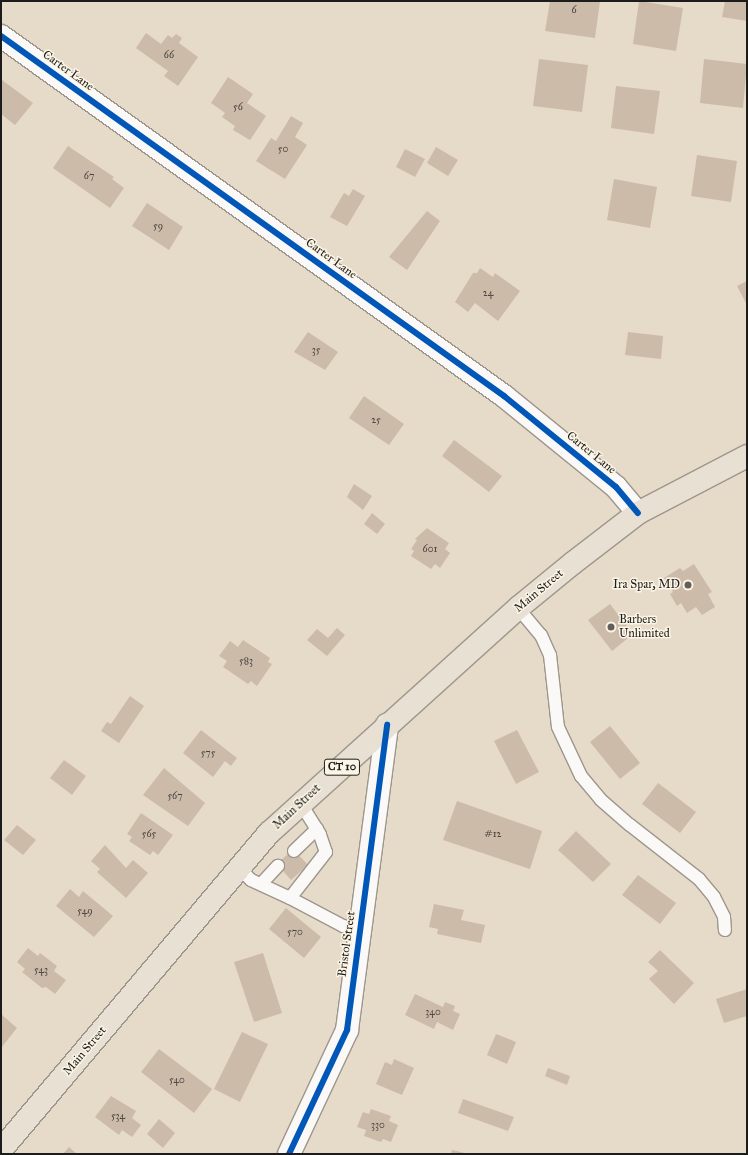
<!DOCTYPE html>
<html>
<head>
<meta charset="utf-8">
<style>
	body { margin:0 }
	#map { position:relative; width:748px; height:1155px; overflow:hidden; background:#e6dac9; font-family:"IM FELL Great Primer",serif }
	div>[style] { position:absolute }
	.building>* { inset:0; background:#cdbbaa }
	.roads { filter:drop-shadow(1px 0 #9d968c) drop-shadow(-1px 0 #9d968c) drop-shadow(0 1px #9d968c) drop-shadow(0 -1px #9d968c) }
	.lane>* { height:12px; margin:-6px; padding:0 6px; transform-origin:6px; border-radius:6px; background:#fbf9f7 }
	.street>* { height:22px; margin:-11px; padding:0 11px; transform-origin:11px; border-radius:11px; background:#fbf9f7 }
	.highway>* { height:22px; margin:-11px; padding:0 11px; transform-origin:11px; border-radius:11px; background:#e7e0d3 }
	.cycleway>* { height:6px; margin:-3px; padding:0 3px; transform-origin:3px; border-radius:3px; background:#0057b8 }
	.dots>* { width:11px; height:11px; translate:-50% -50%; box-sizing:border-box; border:2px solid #fcf5e5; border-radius:50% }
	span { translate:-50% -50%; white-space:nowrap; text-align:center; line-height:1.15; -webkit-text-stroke:3px #fcf5e5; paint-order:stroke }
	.number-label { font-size:10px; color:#484440 }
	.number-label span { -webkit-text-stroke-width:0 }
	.shield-label span { padding:1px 3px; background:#fcf5e5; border:1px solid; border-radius:3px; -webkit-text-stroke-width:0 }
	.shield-label { font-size:11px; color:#1c1c1c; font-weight:700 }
	.street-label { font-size:12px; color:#1c1c1c }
	.poi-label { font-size:12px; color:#1c1c1c }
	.right { translate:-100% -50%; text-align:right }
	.left { translate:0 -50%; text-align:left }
	.frame { position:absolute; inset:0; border:2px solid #1c1c1c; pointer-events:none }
</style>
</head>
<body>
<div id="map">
	<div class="building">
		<i style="clip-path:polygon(550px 1px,600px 1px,595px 38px,545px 31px)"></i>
		<i style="clip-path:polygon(639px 1px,683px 8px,676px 51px,633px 44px)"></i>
		<i style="clip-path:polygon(725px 1px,747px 1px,747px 21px,722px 17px)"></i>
		<i style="clip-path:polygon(146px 33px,161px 44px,168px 35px,172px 38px,176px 34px,182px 38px,179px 43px,198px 57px,178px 86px,164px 76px,168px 71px,136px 48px)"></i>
		<i style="clip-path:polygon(539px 59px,588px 65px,582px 112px,533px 106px)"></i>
		<i style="clip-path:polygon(704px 59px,747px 64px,743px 108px,700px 103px)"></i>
		<i style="clip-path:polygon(228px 77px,253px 94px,247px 103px,266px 116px,250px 140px,233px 130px,235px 126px,222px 117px,225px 113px,211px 103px)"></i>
		<i style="clip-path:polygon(2px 80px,33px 103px,15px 125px,1px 114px)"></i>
		<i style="clip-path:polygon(616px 86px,660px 91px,654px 134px,611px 128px)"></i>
		<i style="clip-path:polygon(291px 116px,303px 123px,295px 137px,307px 145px,285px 179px,256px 161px,271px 138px,276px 141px)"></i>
		<i style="clip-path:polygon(68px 146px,114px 177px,112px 179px,124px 188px,110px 208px,53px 168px)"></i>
		<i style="clip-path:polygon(436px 147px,458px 160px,448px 176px,427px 163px)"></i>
		<i style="clip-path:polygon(405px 149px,425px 159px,415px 177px,396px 167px)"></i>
		<i style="clip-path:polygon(697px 155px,737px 161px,731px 202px,691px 196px)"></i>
		<i style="clip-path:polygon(614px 179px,657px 187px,650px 228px,607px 220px)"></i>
		<i style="clip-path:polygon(353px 189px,365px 196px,347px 226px,330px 217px,344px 193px,349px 196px)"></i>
		<i style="clip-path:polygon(147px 203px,183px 227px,169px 250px,132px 226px)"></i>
		<i style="clip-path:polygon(427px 211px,440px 221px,407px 270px,389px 257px)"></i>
		<i style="clip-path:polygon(480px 268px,493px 277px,495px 273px,520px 291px,498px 321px,475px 303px,468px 312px,455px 302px,473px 273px,477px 273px)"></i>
		<i style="clip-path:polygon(747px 281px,747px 305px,737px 286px)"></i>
		<i style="clip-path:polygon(308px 332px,338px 352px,325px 370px,294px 352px)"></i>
		<i style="clip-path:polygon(628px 332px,663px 336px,661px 359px,625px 355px)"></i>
		<i style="clip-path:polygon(364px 396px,404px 424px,389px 445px,349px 418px)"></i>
		<i style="clip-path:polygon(454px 440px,502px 476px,489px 492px,442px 456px)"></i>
		<i style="clip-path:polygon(354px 484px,372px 496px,363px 510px,347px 497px)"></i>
		<i style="clip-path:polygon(372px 513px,385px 524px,377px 534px,364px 524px)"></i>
		<i style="clip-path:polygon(427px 528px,449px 543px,445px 549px,450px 553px,440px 568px,435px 564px,431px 569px,411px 556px,414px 551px,411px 549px,417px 540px,415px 539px)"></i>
		<i style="clip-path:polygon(694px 564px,712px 592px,708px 594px,715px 607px,702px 615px,696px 607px,687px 613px,681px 603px,677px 606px,670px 594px,673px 592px,664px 578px,680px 568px,683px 571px)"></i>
		<i style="clip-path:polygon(610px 604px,633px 634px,612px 651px,588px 620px)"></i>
		<i style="clip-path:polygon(337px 628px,345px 635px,327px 656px,307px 640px,317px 629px,328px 638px)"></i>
		<i style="clip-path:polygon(243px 640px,270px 658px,268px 662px,272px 664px,257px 686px,251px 681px,248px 684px,223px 667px,227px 661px,219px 656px,230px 641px,238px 647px)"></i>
		<i style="clip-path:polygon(130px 696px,144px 706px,119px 743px,101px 731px,107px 722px,111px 724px)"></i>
		<i style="clip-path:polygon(610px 726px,640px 763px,620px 779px,590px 742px)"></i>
		<i style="clip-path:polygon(201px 730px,237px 758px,231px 766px,225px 761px,213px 777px,183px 753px)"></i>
		<i style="clip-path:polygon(517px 730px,539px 772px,516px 784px,494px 741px)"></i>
		<i style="clip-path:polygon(64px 760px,86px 776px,72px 795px,50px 778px)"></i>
		<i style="clip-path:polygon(164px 768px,205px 803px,188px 826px,143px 795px)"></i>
		<i style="clip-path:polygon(658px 783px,696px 812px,680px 833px,642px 804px)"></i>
		<i style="clip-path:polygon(457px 801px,542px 831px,530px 869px,443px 840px)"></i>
		<i style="clip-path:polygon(141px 813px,173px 835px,158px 855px,153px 851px,150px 855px,129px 841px,132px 837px,127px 834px)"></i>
		<i style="clip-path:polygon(17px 825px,36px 840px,23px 855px,4px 840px)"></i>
		<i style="clip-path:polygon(576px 831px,611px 864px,593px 882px,558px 850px)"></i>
		<i style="clip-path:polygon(105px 845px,126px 868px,133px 860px,148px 873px,126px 898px,97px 872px,100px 869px,91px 861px)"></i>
		<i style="clip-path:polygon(293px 849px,308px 865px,291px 880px,277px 864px)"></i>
		<i style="clip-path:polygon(638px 875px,676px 903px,660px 924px,622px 895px)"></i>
		<i style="clip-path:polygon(70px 889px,79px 897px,83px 891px,113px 916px,94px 937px,56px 906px)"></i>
		<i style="clip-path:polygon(434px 904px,464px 910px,461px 920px,485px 925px,481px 943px,437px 934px,438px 929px,429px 927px)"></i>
		<i style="clip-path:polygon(286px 908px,321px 937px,304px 958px,269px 929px)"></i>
		<i style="clip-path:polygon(28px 948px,38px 956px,40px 953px,57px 966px,54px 971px,66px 980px,55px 994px,46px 987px,42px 988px,22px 972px,25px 969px,17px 962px)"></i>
		<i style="clip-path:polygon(660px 950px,694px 983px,674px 1004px,649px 979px,658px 971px,648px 962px)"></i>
		<i style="clip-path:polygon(263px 953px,282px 1013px,254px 1022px,234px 962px)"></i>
		<i style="clip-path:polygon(747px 989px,747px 1016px,724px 1023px,716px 999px)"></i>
		<i style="clip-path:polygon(415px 994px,443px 1007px,445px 1002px,455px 1006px,453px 1011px,460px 1014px,453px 1030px,437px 1022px,434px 1029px,405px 1015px)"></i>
		<i style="clip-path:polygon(1px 1014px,17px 1028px,1px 1048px)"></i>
		<i style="clip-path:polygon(242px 1032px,268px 1044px,240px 1102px,214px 1089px)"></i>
		<i style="clip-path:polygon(496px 1034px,516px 1042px,507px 1064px,487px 1055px)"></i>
		<i style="clip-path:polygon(159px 1049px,212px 1089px,194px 1113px,141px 1072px)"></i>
		<i style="clip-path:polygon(394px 1059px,414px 1068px,402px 1095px,376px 1084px,385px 1062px,392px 1065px)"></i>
		<i style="clip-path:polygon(548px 1068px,570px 1076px,567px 1085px,545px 1076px)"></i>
		<i style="clip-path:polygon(111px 1096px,136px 1111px,132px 1118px,141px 1125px,132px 1137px,122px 1130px,119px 1135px,95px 1117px)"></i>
		<i style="clip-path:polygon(463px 1099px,514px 1117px,508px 1131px,458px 1113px)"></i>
		<i style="clip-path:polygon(371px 1109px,391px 1116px,389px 1121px,398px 1125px,391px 1142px,383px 1139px,381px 1142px,364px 1136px,366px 1130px,357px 1127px,363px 1112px,369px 1114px)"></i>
		<i style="clip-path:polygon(159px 1119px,175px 1133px,163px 1148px,147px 1134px)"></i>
		<i style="clip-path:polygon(69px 1147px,77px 1154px,63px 1154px)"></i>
		<i style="clip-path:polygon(452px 1150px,465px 1153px,465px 1154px,451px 1154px)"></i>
	</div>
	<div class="roads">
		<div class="lane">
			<i style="left:518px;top:608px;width:35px;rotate:50deg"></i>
			<i style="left:541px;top:635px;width:22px;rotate:66deg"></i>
			<i style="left:550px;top:655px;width:72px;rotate:83.7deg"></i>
			<i style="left:558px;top:727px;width:54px;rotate:64.9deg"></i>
			<i style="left:581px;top:776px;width:31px;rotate:50deg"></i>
			<i style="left:601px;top:800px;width:38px;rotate:41deg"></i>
			<i style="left:630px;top:825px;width:88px;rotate:38deg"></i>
			<i style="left:699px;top:879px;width:23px;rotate:50deg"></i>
			<i style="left:714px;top:897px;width:22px;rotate:63deg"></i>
			<i style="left:724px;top:917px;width:13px;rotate:86deg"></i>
			<i style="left:301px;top:804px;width:36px;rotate:58deg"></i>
			<i style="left:320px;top:835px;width:18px;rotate:71deg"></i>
			<i style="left:326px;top:852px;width:58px;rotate:128deg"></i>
			<i style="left:290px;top:898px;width:60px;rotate:27.8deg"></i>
			<i style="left:343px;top:926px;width:18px;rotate:16deg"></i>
			<i style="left:294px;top:851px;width:32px;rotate:-44deg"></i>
			<i style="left:239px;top:868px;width:17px;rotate:45deg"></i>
			<i style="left:251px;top:880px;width:43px;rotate:24.8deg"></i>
			<i style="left:261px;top:884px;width:25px;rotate:-47deg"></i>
		</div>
		<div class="street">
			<i style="left:1px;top:36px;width:619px;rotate:35.59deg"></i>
			<i style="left:504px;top:396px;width:144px;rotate:39.1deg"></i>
			<i style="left:616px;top:487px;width:34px;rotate:50deg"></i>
			<i style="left:289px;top:1154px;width:137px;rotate:-64.9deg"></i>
			<i style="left:347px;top:1030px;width:308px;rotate:-82.5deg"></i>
		</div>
		<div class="highway">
			<i style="left:1px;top:1150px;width:415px;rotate:-49.8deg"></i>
			<i style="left:269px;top:833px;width:336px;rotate:-42.1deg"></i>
			<i style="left:518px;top:608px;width:71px;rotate:-39.3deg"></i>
			<i style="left:573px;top:563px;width:82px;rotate:-37.6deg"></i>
			<i style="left:638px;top:513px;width:123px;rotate:-27.6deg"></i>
		</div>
	</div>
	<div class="cycleway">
		<i style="left:1px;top:36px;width:619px;rotate:35.59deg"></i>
		<i style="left:504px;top:396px;width:144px;rotate:39.1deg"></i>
		<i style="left:616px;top:487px;width:34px;rotate:50deg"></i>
		<i style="left:289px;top:1154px;width:137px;rotate:-64.9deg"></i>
		<i style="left:347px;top:1030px;width:308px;rotate:-82.5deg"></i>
	</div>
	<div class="dots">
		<i style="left:688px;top:585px;background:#635e59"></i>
		<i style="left:611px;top:627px;background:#635e59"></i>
	</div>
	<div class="number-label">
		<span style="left:574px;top:11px">6</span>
		<span style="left:169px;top:56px">66</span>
		<span style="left:238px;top:108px">56</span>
		<span style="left:283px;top:150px">50</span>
		<span style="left:89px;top:177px">67</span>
		<span style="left:158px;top:227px">59</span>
		<span style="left:488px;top:294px">24</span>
		<span style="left:316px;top:351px">35</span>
		<span style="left:376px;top:421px">25</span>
		<span style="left:430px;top:550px">601</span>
		<span style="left:246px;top:662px">583</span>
		<span style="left:208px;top:754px">575</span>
		<span style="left:175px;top:797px">567</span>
		<span style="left:149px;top:835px">565</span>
		<span style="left:493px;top:835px">#12</span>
		<span style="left:85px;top:912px">549</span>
		<span style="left:295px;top:933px">570</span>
		<span style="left:41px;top:971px">543</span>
		<span style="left:433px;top:1013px">340</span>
		<span style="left:177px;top:1081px">540</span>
		<span style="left:118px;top:1117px">534</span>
		<span style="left:378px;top:1126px">330</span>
	</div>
	<div class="shield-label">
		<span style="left:342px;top:767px">CT 10</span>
	</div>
	<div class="street-label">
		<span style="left:68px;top:71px;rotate:36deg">Carter Lane</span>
		<span style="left:331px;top:259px;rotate:36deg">Carter Lane</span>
		<span style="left:591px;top:453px;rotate:39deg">Carter Lane</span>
		<span style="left:539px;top:591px;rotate:-40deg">Main Street</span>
		<span style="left:297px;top:807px;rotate:-43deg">Main Street</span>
		<span style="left:347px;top:944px;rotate:-82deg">Bristol Street</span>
		<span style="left:85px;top:1051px;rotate:-50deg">Main Street</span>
	</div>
	<div class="poi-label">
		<span class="right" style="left:680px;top:585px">Ira Spar, MD</span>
		<span class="left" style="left:619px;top:627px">Barbers<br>Unlimited</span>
	</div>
	<div class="frame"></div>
</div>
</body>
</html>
